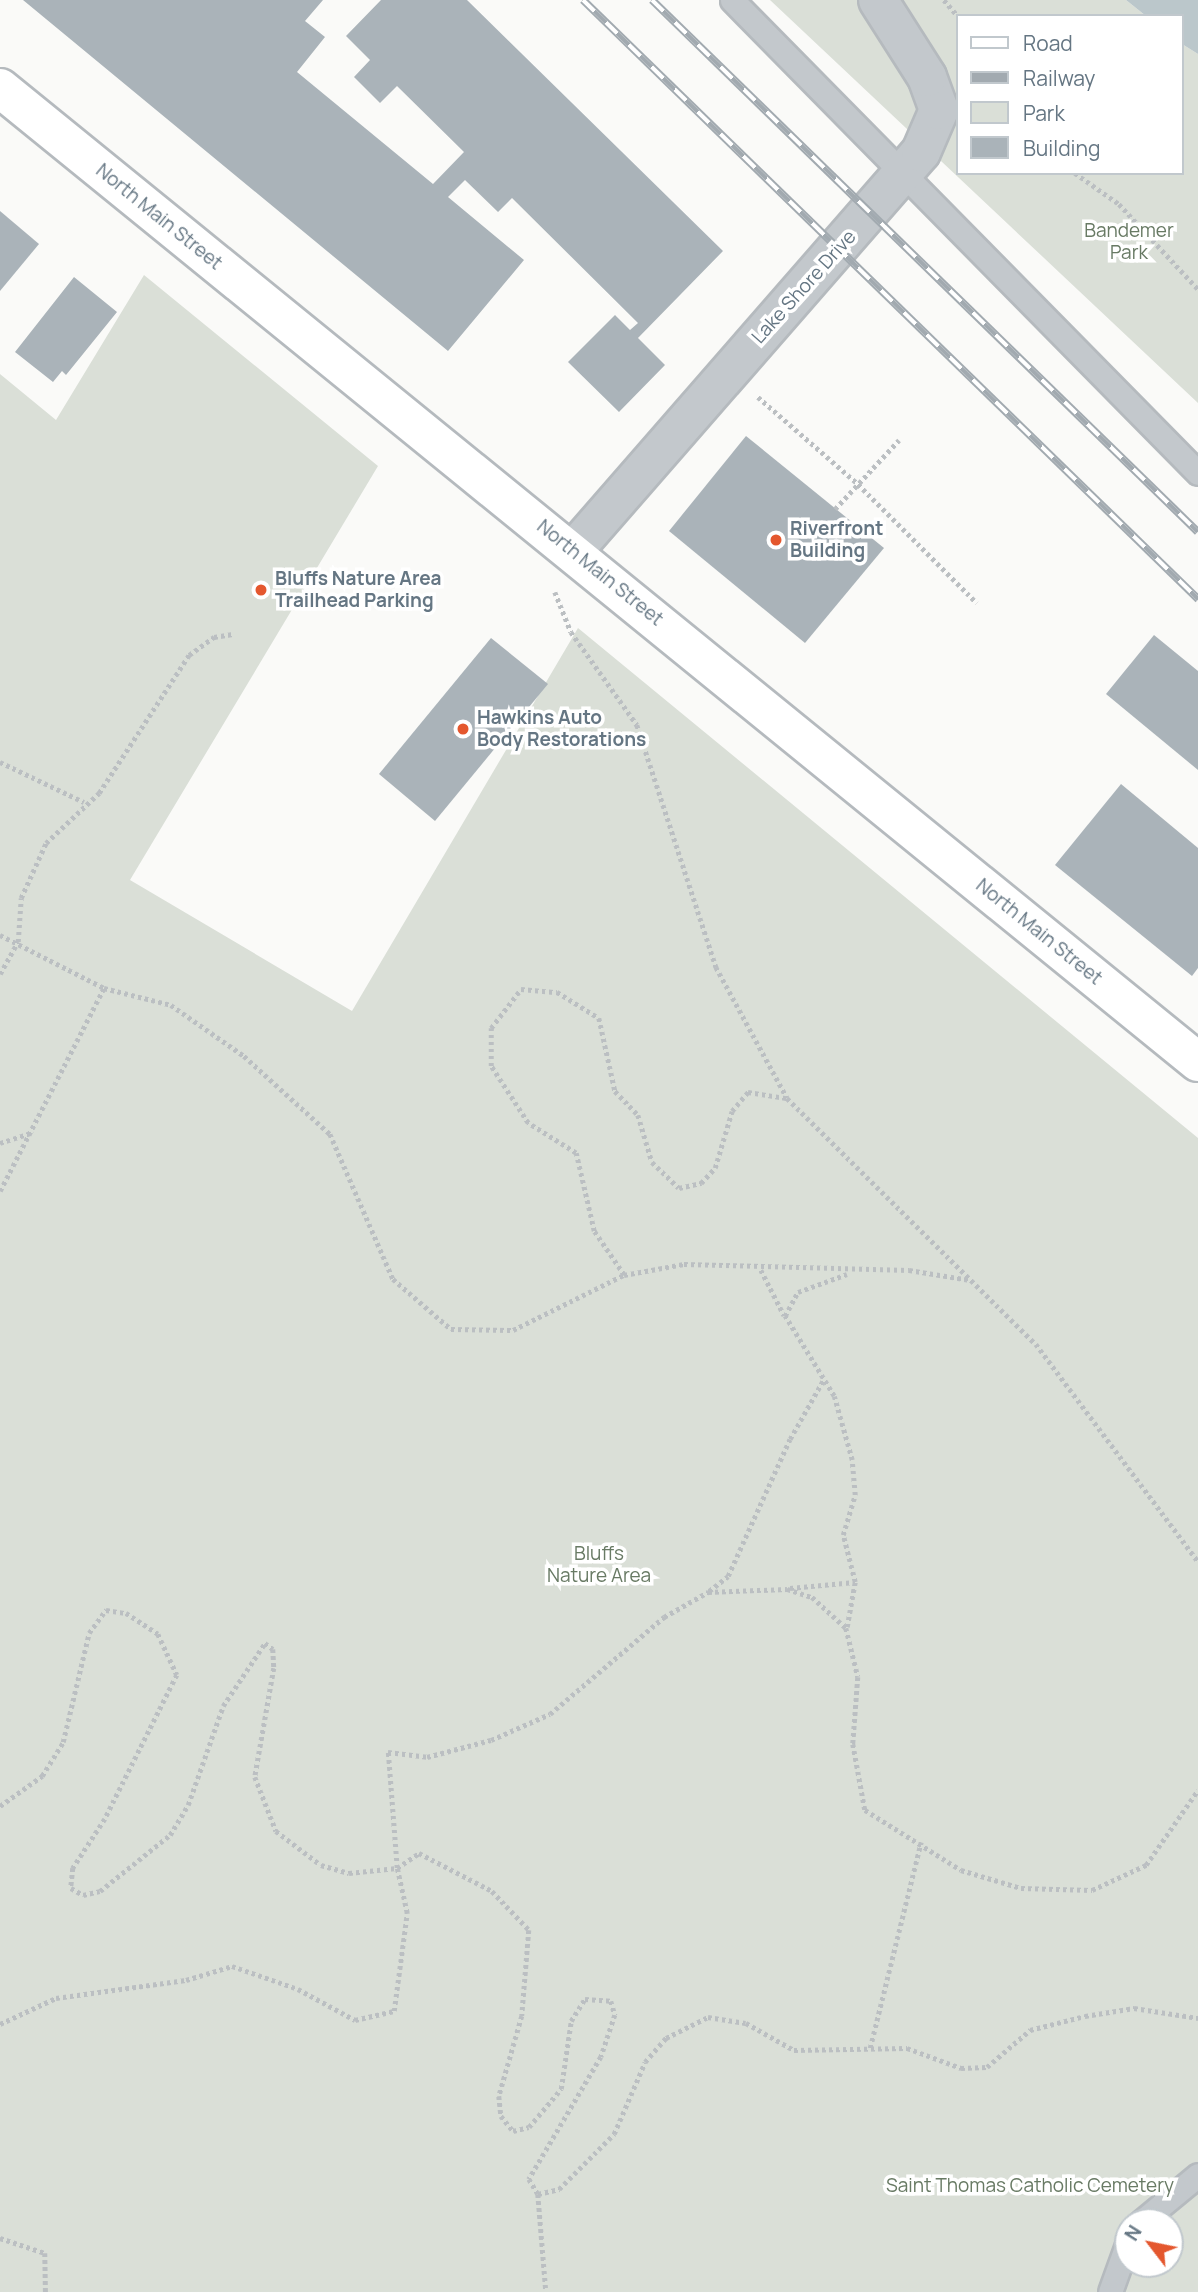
<!DOCTYPE html>
<html>
<head>
<meta charset="utf-8">
<style>
	body { margin:0 }
	#map { position:relative; width:1198px; height:2292px; overflow:hidden; background:#fafaf8; font-family:Manrope,sans-serif }
	div>[style] { position:absolute }
	.green>* { inset:0; background:#dadfd7 }
	.water>* { inset:0; background:#bbc7cb }
	.building>* { inset:0; background:#aab3b9 }
	.path>* { height:4.5px; margin-top:-2.25px; transform-origin:0; background:repeating-linear-gradient(90deg,#bbbfc2 0 3.5px,transparent 0 7px) }
	.roads { filter:drop-shadow(2px 0 #b5babe) drop-shadow(-2px 0 #b5babe) drop-shadow(0 2px #b5babe) drop-shadow(0 -2px #b5babe) }
	.lane>* { height:23px; margin:-11.5px; padding:0 11.5px; transform-origin:11.5px; border-radius:11.5px; background:#c3c8cc }
	.street>* { height:38px; margin:-19px; padding:0 19px; transform-origin:19px; border-radius:19px; background:#c3c8cc }
	.primary>* { height:38px; margin:-19px; padding:0 19px; transform-origin:19px; border-radius:19px; background:#fff }
	.rail>* { height:8px; margin-top:-4px; transform-origin:0; background:repeating-linear-gradient(90deg,#fff 0 16px,#a2aab0 0 32px); box-sizing:border-box; border-block:2px solid #a2aab0 }
	.dots>* { width:19px; height:19px; translate:-50% -50%; box-sizing:border-box; border:4px solid #fff; border-radius:50% }
	span { translate:-50% -50%; white-space:nowrap; text-align:center; line-height:1.15; -webkit-text-stroke:7px #fff; paint-order:stroke }
	.street-label { font-size:19px; color:#657683 }
	.park-label { font-size:19px; color:#687a64 }
	.poi-label { font-size:19px; color:#657683; font-weight:700 }
	.left { translate:0 -50%; text-align:left }
	.legend { position:absolute; left:956px; top:14px; width:228px; height:161px; box-sizing:border-box; background:#fff; border:2px solid #c1c8cd; margin:0; padding:9px 12px; list-style:none; font-size:21px; color:#657683 }
	.legend li { display:flex; align-items:center; gap:14px; height:35px }
	.legend b { width:35px; border:2px solid #c1c8cd }
	.north { position:absolute; left:1114px; top:2208px; width:70px; height:70px; box-sizing:border-box; background:#fff; border:2px solid #c1c8cd; border-radius:50%; rotate:302deg; font-size:19px; font-weight:700; line-height:28px; text-align:center; color:#657683 }
	.north::after { content:''; display:block; margin:auto; width:24px; height:32px; background:#e4572e; clip-path:polygon(50% 0,100% 100%,50% 72%,0 100%) }
</style>
</head>
<body>
<div id="map">
	<div class="green">
		<i style="clip-path:polygon(770px 0,1126px 0,1146px 16px,958px 16px,958px 173px,1182px 173px,1182px 44px,1198px 54px,1198px 403px)"></i>
		<i style="clip-path:polygon(evenodd,144px 275px,378px 466px,130px 880px,352px 1011px,578px 628px,1198px 1138px,1198px 2292px,0 2292px,0 374px,56px 420px,144px 275px,1128px 2222px,1170px 2222px,1170px 2264px,1128px 2264px,1128px 2222px)"></i>
	</div>
	<div class="water">
		<i style="clip-path:polygon(1126px 0,1198px 0,1198px 54px,1182px 44px,1182px 16px,1146px 16px)"></i>
	</div>
	<div class="building">
		<i style="clip-path:polygon(23px 0,323px 0,305px 21px,325px 37px,297px 72px,433px 184px,464px 152px,397px 86px,380px 103px,354px 77px,370px 60px,346px 36px,381px 0,467px 0,723px 251px,638px 338px,665px 365px,619px 412px,568px 362px,615px 315px,630px 330px,638px 323px,512px 198px,498px 212px,465px 180px,448px 197px,524px 260px,448px 351px)"></i>
		<i style="clip-path:polygon(0 211px,39px 244px,0 291px)"></i>
		<i style="clip-path:polygon(74px 277px,117px 312px,66px 375px,62px 371px,53px 382px,15px 352px)"></i>
		<i style="clip-path:polygon(746px 436px,884px 548px,805px 643px,669px 531px)"></i>
		<i style="clip-path:polygon(1154px 635px,1198px 671px,1198px 770px,1106px 694px)"></i>
		<i style="clip-path:polygon(491px 638px,548px 684px,435px 821px,379px 774px)"></i>
		<i style="clip-path:polygon(1121px 784px,1198px 848px,1198px 968px,1192px 976px,1055px 865px)"></i>
	</div>
	<div class="path">
		<i style="left:944px;top:0;width:21px;rotate:49deg"></i>
		<i style="left:1075px;top:173px;width:54px;rotate:35.2deg"></i>
		<i style="left:1119px;top:204px;width:116px;rotate:47.1deg"></i>
		<i style="left:758px;top:397px;width:133px;rotate:41deg"></i>
		<i style="left:858px;top:484px;width:168px;rotate:45deg"></i>
		<i style="left:835px;top:509px;width:94px;rotate:-47.2deg"></i>
		<i style="left:555px;top:592px;width:43px;rotate:68.2deg"></i>
		<i style="left:571px;top:632px;width:114px;rotate:54.6deg"></i>
		<i style="left:637px;top:725px;width:255px;rotate:71.9deg"></i>
		<i style="left:716px;top:967px;width:149px;rotate:61.5deg"></i>
		<i style="left:787px;top:1098px;width:350px;rotate:44.7deg"></i>
		<i style="left:1036px;top:1344px;width:271px;rotate:53.3deg"></i>
		<i style="left:0;top:762px;width:93px;rotate:25.5deg"></i>
		<i style="left:0;top:935px;width:117px;rotate:27deg"></i>
		<i style="left:104px;top:988px;width:69px;rotate:14.2deg"></i>
		<i style="left:171px;top:1005px;width:89px;rotate:34.9deg"></i>
		<i style="left:244px;top:1056px;width:116px;rotate:42.2deg"></i>
		<i style="left:330px;top:1134px;width:158px;rotate:66.5deg"></i>
		<i style="left:393px;top:1279px;width:77px;rotate:40.8deg"></i>
		<i style="left:451px;top:1329px;width:62px;rotate:0.9deg"></i>
		<i style="left:513px;top:1330px;width:124px;rotate:-26.4deg"></i>
		<i style="left:624px;top:1275px;width:61px;rotate:-10.4deg"></i>
		<i style="left:684px;top:1264px;width:225px;rotate:1.5deg"></i>
		<i style="left:909px;top:1270px;width:62px;rotate:9.3deg"></i>
		<i style="left:0;top:974px;width:37px;rotate:-61deg"></i>
		<i style="left:18px;top:942px;width:44px;rotate:-86.1deg"></i>
		<i style="left:21px;top:898px;width:60px;rotate:-65.6deg"></i>
		<i style="left:46px;top:843px;width:73px;rotate:-43.3deg"></i>
		<i style="left:99px;top:793px;width:165px;rotate:-56.9deg"></i>
		<i style="left:189px;top:655px;width:31px;rotate:-36deg"></i>
		<i style="left:214px;top:637px;width:19px;rotate:-9deg"></i>
		<i style="left:0;top:1143px;width:35px;rotate:-18deg"></i>
		<i style="left:0;top:1191px;width:228px;rotate:-62.9deg"></i>
		<i style="left:761px;top:1270px;width:51px;rotate:62.9deg"></i>
		<i style="left:624px;top:1275px;width:53px;rotate:-124.3deg"></i>
		<i style="left:594px;top:1231px;width:80px;rotate:-103deg"></i>
		<i style="left:576px;top:1153px;width:57px;rotate:-148deg"></i>
		<i style="left:528px;top:1123px;width:68px;rotate:-123deg"></i>
		<i style="left:491px;top:1066px;width:38px;rotate:-90deg"></i>
		<i style="left:491px;top:1028px;width:49px;rotate:-52.4deg"></i>
		<i style="left:521px;top:989px;width:36px;rotate:5deg"></i>
		<i style="left:557px;top:992px;width:49px;rotate:31.8deg"></i>
		<i style="left:599px;top:1018px;width:75px;rotate:77.6deg"></i>
		<i style="left:615px;top:1091px;width:33px;rotate:46deg"></i>
		<i style="left:638px;top:1115px;width:49px;rotate:73.4deg"></i>
		<i style="left:652px;top:1162px;width:37px;rotate:44deg"></i>
		<i style="left:679px;top:1188px;width:23px;rotate:-13deg"></i>
		<i style="left:701px;top:1183px;width:21px;rotate:-47deg"></i>
		<i style="left:715px;top:1168px;width:59px;rotate:-73.4deg"></i>
		<i style="left:732px;top:1111px;width:25px;rotate:-50deg"></i>
		<i style="left:748px;top:1092px;width:39px;rotate:9deg"></i>
		<i style="left:790px;top:1588px;width:65px;rotate:-5.3deg"></i>
		<i style="left:709px;top:1591px;width:24px;rotate:-38deg"></i>
		<i style="left:728px;top:1576px;width:150px;rotate:-65.7deg"></i>
		<i style="left:790px;top:1439px;width:69px;rotate:-60.5deg"></i>
		<i style="left:847px;top:1627px;width:46px;rotate:-79.9deg"></i>
		<i style="left:855px;top:1582px;width:49px;rotate:-104.3deg"></i>
		<i style="left:843px;top:1535px;width:42px;rotate:-73.3deg"></i>
		<i style="left:855px;top:1495px;width:35px;rotate:-95deg"></i>
		<i style="left:852px;top:1460px;width:66px;rotate:-105.7deg"></i>
		<i style="left:834px;top:1396px;width:94px;rotate:-121.5deg"></i>
		<i style="left:785px;top:1316px;width:27px;rotate:-62deg"></i>
		<i style="left:798px;top:1292px;width:52px;rotate:-20.2deg"></i>
		<i style="left:0;top:1806px;width:52px;rotate:-35.5deg"></i>
		<i style="left:42px;top:1776px;width:40px;rotate:-58deg"></i>
		<i style="left:63px;top:1742px;width:112px;rotate:-76.6deg"></i>
		<i style="left:89px;top:1633px;width:29px;rotate:-54deg"></i>
		<i style="left:106px;top:1610px;width:20px;rotate:9deg"></i>
		<i style="left:126px;top:1613px;width:38px;rotate:33deg"></i>
		<i style="left:158px;top:1634px;width:45px;rotate:65.1deg"></i>
		<i style="left:177px;top:1675px;width:161px;rotate:116.6deg"></i>
		<i style="left:105px;top:1819px;width:59px;rotate:123.1deg"></i>
		<i style="left:73px;top:1868px;width:20px;rotate:96deg"></i>
		<i style="left:71px;top:1888px;width:14px;rotate:30deg"></i>
		<i style="left:83px;top:1895px;width:17px;rotate:-13deg"></i>
		<i style="left:100px;top:1891px;width:90px;rotate:-38.7deg"></i>
		<i style="left:170px;top:1835px;width:35px;rotate:-59deg"></i>
		<i style="left:188px;top:1805px;width:105px;rotate:-70.5deg"></i>
		<i style="left:223px;top:1706px;width:76px;rotate:-56.3deg"></i>
		<i style="left:265px;top:1643px;width:10px;rotate:37deg"></i>
		<i style="left:273px;top:1649px;width:19px;rotate:87deg"></i>
		<i style="left:274px;top:1668px;width:111px;rotate:99.9deg"></i>
		<i style="left:255px;top:1777px;width:58px;rotate:68.7deg"></i>
		<i style="left:276px;top:1831px;width:56px;rotate:37.1deg"></i>
		<i style="left:321px;top:1865px;width:29px;rotate:16deg"></i>
		<i style="left:349px;top:1873px;width:48px;rotate:-5.9deg"></i>
		<i style="left:397px;top:1868px;width:116px;rotate:-94.4deg"></i>
		<i style="left:388px;top:1752px;width:39px;rotate:7deg"></i>
		<i style="left:427px;top:1757px;width:66px;rotate:-14.9deg"></i>
		<i style="left:491px;top:1740px;width:64px;rotate:-23.8deg"></i>
		<i style="left:550px;top:1714px;width:150px;rotate:-40.4deg"></i>
		<i style="left:664px;top:1617px;width:51px;rotate:-29.6deg"></i>
		<i style="left:708px;top:1592px;width:79px;rotate:-2.2deg"></i>
		<i style="left:787px;top:1589px;width:26px;rotate:18deg"></i>
		<i style="left:812px;top:1597px;width:46px;rotate:42.4deg"></i>
		<i style="left:846px;top:1628px;width:50px;rotate:76.2deg"></i>
		<i style="left:858px;top:1677px;width:67px;rotate:94.3deg"></i>
		<i style="left:853px;top:1744px;width:67px;rotate:79.7deg"></i>
		<i style="left:865px;top:1810px;width:113px;rotate:32deg"></i>
		<i style="left:961px;top:1870px;width:63px;rotate:16.7deg"></i>
		<i style="left:1021px;top:1888px;width:71px;rotate:1.6deg"></i>
		<i style="left:1092px;top:1890px;width:60px;rotate:-24.8deg"></i>
		<i style="left:1146px;top:1865px;width:91px;rotate:-55.3deg"></i>
		<i style="left:0;top:2024px;width:62px;rotate:-24.9deg"></i>
		<i style="left:56px;top:1998px;width:131px;rotate:-7.9deg"></i>
		<i style="left:186px;top:1980px;width:48px;rotate:-16.9deg"></i>
		<i style="left:232px;top:1966px;width:70px;rotate:19.2deg"></i>
		<i style="left:298px;top:1989px;width:65px;rotate:28.5deg"></i>
		<i style="left:355px;top:2020px;width:40px;rotate:-13deg"></i>
		<i style="left:394px;top:2011px;width:99px;rotate:-82.4deg"></i>
		<i style="left:407px;top:1913px;width:46px;rotate:-102.5deg"></i>
		<i style="left:397px;top:1868px;width:27px;rotate:-34deg"></i>
		<i style="left:419px;top:1853px;width:82px;rotate:27.5deg"></i>
		<i style="left:492px;top:1891px;width:54px;rotate:46.5deg"></i>
		<i style="left:529px;top:1930px;width:86px;rotate:94.7deg"></i>
		<i style="left:522px;top:2016px;width:83px;rotate:106deg"></i>
		<i style="left:499px;top:2096px;width:20px;rotate:84deg"></i>
		<i style="left:501px;top:2116px;width:19px;rotate:51deg"></i>
		<i style="left:513px;top:2131px;width:16px;rotate:-14deg"></i>
		<i style="left:529px;top:2127px;width:50px;rotate:-49.9deg"></i>
		<i style="left:561px;top:2089px;width:69px;rotate:-81.6deg"></i>
		<i style="left:571px;top:2021px;width:26px;rotate:-58deg"></i>
		<i style="left:585px;top:1999px;width:26px;rotate:4deg"></i>
		<i style="left:611px;top:2001px;width:15px;rotate:74deg"></i>
		<i style="left:615px;top:2015px;width:44px;rotate:108.4deg"></i>
		<i style="left:601px;top:2057px;width:142px;rotate:120.5deg"></i>
		<i style="left:529px;top:2179px;width:17px;rotate:59deg"></i>
		<i style="left:538px;top:2194px;width:22px;rotate:-13deg"></i>
		<i style="left:559px;top:2189px;width:78px;rotate:-45deg"></i>
		<i style="left:614px;top:2134px;width:78px;rotate:-66.7deg"></i>
		<i style="left:645px;top:2062px;width:32px;rotate:-49deg"></i>
		<i style="left:666px;top:2038px;width:47px;rotate:-26.6deg"></i>
		<i style="left:708px;top:2017px;width:38px;rotate:9deg"></i>
		<i style="left:746px;top:2023px;width:55px;rotate:29.4deg"></i>
		<i style="left:794px;top:2050px;width:113px;rotate:-1deg"></i>
		<i style="left:907px;top:2048px;width:58px;rotate:20.3deg"></i>
		<i style="left:961px;top:2068px;width:26px;rotate:-2deg"></i>
		<i style="left:987px;top:2067px;width:57px;rotate:-40.7deg"></i>
		<i style="left:1030px;top:2030px;width:57px;rotate:-14.3deg"></i>
		<i style="left:1085px;top:2016px;width:50px;rotate:-9.3deg"></i>
		<i style="left:1134px;top:2008px;width:65px;rotate:8.9deg"></i>
		<i style="left:870px;top:2048px;width:212px;rotate:-76.1deg"></i>
		<i style="left:538px;top:2194px;width:98px;rotate:85.3deg"></i>
		<i style="left:0;top:2238px;width:47px;rotate:18.4deg"></i>
		<i style="left:45px;top:2253px;width:39px;rotate:89deg"></i>
	</div>
	<div class="roads">
		<div class="lane">
			<i style="left:732px;top:0;width:664px;rotate:45.43deg"></i>
			<i style="left:1141px;top:2222px;width:74px;rotate:-39.5deg"></i>
			<i style="left:1110px;top:2292px;width:53px;rotate:-70.2deg"></i>
		</div>
		<div class="street">
			<i style="left:573px;top:551px;width:529px;rotate:-48.91deg"></i>
			<i style="left:921px;top:152px;width:46px;rotate:-66.8deg"></i>
			<i style="left:939px;top:110px;width:35px;rotate:-110deg"></i>
			<i style="left:927px;top:77px;width:91px;rotate:-122.5deg"></i>
		</div>
		<div class="primary">
			<i style="left:0;top:88px;width:1544px;rotate:39.11deg"></i>
		</div>
	</div>
	<div class="rail">
		<i style="left:583px;top:0;width:859px;rotate:44.24deg"></i>
		<i style="left:652px;top:0;width:762px;rotate:44.26deg"></i>
	</div>
	<div class="dots">
		<i style="left:776px;top:540px;background:#e4572e"></i>
		<i style="left:261px;top:590px;background:#e4572e"></i>
		<i style="left:463px;top:729px;background:#e4572e"></i>
	</div>
	<div class="street-label">
		<span style="left:159px;top:217px;rotate:39deg">North Main Street</span>
		<span style="left:804px;top:287px;rotate:-48deg">Lake Shore Drive</span>
		<span style="left:600px;top:573px;rotate:39deg">North Main Street</span>
		<span style="left:1039px;top:932px;rotate:39deg">North Main Street</span>
	</div>
	<div class="park-label">
		<span style="left:1129px;top:242px">Bandemer<br>Park</span>
		<span style="left:599px;top:1565px">Bluffs<br>Nature Area</span>
		<span style="left:1030px;top:2186px">Saint Thomas Catholic Cemetery</span>
	</div>
	<div class="poi-label">
		<span class="left" style="left:790px;top:540px">Riverfront<br>Building</span>
		<span class="left" style="left:275px;top:590px">Bluffs Nature Area<br>Trailhead Parking</span>
		<span class="left" style="left:477px;top:729px">Hawkins Auto<br>Body Restorations</span>
	</div>
	<ul class="legend">
	<li><b style="height:9px;background:#fff"></b>Road</li>
	<li><b style="height:9px;background:#a2aab0"></b>Railway</li>
	<li><b style="height:19px;background:#dadfd7"></b>Park</li>
	<li><b style="height:19px;background:#aab3b9"></b>Building</li>
	</ul>
	<div class="north">N</div>
</div>
</body>
</html>
